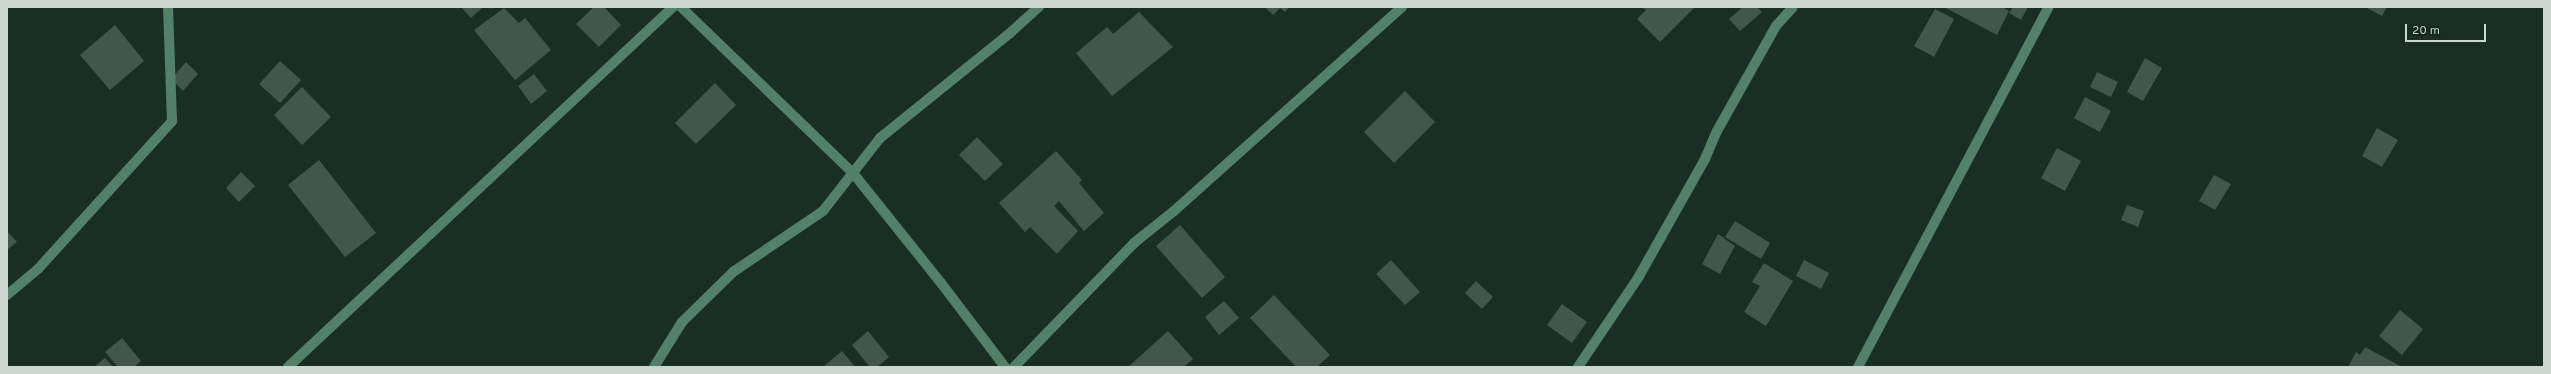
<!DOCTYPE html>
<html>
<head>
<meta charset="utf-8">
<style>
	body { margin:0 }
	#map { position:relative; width:2551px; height:374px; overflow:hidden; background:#1a2f24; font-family:Overpass,sans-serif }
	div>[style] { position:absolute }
	.building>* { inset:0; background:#41574c }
	.minor>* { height:10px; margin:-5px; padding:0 5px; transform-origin:5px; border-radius:5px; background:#528069 }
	span { translate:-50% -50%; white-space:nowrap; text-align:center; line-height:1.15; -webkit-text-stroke:3.5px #10251b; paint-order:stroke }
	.frame { position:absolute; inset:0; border:8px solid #cad6cf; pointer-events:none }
	.scale { position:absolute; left:2405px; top:24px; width:81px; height:18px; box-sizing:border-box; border:2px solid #cad6cf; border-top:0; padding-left:5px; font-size:12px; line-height:14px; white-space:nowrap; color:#cad6cf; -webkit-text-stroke:3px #10251b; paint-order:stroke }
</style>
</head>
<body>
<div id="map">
	<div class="building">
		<i style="clip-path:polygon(461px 7px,483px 7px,471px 18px)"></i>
		<i style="clip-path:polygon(594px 7px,604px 7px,621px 25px,599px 47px,576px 24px)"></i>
		<i style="clip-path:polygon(1265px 7px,1289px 7px,1285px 12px,1280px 8px,1273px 15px)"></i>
		<i style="clip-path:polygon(1642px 7px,1695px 7px,1660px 42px,1637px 19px,1646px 10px)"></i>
		<i style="clip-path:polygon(1743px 7px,1757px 7px,1762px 12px,1740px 31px,1729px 19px)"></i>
		<i style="clip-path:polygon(1944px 7px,2002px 7px,2009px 11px,1997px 35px)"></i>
		<i style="clip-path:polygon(2013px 7px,2028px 7px,2021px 20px,2009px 13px)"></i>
		<i style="clip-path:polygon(2365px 7px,2387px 7px,2382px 16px)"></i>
		<i style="clip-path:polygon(504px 8px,519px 23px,525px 18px,551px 50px,515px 80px,474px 30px)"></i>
		<i style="clip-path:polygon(1935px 9px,1954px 19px,1934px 57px,1914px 46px)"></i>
		<i style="clip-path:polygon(1139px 12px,1173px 47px,1112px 96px,1076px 53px,1107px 27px,1113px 34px)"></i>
		<i style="clip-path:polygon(115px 25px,144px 61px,110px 90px,80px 55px)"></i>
		<i style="clip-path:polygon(2145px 58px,2162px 68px,2143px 101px,2127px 92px)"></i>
		<i style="clip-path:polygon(280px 61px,301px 80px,280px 103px,259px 84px)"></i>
		<i style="clip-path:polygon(186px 62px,198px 74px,183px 91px,171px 79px)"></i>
		<i style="clip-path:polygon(2097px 72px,2118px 82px,2111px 97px,2090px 87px)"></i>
		<i style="clip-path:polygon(534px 74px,547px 91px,531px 104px,518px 86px)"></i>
		<i style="clip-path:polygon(715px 83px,736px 105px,696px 144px,675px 123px)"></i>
		<i style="clip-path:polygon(302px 87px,331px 117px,302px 145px,274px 115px)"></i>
		<i style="clip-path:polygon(1405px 91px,1435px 122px,1394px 163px,1364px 132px)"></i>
		<i style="clip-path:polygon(2085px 97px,2111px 111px,2100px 132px,2074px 118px)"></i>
		<i style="clip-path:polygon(2377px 128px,2398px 140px,2382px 167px,2362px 156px)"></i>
		<i style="clip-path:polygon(977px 137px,1003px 164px,985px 181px,959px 155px)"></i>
		<i style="clip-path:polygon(2057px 148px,2081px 161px,2065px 191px,2041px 178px)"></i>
		<i style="clip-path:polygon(1056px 151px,1082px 180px,1079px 183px,1104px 213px,1084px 231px,1059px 201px,1054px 206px,1078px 231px,1057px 254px,1030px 227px,1025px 232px,999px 203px)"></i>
		<i style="clip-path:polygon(319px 160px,376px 233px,345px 257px,288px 185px)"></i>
		<i style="clip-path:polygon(241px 172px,255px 186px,239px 202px,226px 188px)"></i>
		<i style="clip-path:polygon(2214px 175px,2231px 184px,2215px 210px,2199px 201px)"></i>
		<i style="clip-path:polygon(2127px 205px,2144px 211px,2138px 227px,2121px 220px)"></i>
		<i style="clip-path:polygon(1735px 221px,1770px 243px,1761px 259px,1725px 237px)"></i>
		<i style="clip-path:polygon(1180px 225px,1225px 277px,1202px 298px,1156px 246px)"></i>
		<i style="clip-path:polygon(7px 231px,17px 242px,7px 250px)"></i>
		<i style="clip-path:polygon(1718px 234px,1735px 246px,1720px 274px,1702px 264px)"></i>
		<i style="clip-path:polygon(1391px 260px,1420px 292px,1405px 305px,1376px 274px)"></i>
		<i style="clip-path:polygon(1804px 260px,1829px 273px,1821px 289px,1796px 276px)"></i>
		<i style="clip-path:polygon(1764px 263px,1793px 281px,1766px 326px,1744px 312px,1760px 286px,1752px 282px)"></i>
		<i style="clip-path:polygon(1476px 281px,1493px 297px,1482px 309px,1465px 293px)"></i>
		<i style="clip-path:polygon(1274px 295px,1330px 355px,1317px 367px,1296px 367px,1250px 318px)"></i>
		<i style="clip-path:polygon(1224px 301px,1239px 318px,1219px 335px,1205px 317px)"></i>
		<i style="clip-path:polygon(1562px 304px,1587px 322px,1572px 343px,1547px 325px)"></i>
		<i style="clip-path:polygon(2400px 310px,2423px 329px,2402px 355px,2379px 336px)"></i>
		<i style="clip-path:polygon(868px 331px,889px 357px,877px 367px,870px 367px,852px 345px)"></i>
		<i style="clip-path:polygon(1168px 331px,1193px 359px,1184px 367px,1128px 367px)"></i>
		<i style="clip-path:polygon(122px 338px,141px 361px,134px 367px,118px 367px,105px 352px)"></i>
		<i style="clip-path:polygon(2365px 347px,2402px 367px,2348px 367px,2356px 352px,2360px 355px)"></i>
		<i style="clip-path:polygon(842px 351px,855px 367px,823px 367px)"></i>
		<i style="clip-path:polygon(105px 358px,113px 367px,94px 367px)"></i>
	</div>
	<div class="minor">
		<i style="left:681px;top:7px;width:239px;rotate:44deg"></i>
		<i style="left:853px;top:173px;width:141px;rotate:51.3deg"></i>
		<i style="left:941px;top:283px;width:106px;rotate:52.7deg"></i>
		<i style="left:7px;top:295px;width:40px;rotate:-40deg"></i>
		<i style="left:38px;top:269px;width:200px;rotate:-47.8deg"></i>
		<i style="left:172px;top:121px;width:114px;rotate:-92deg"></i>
		<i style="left:288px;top:367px;width:527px;rotate:-43.08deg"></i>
		<i style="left:654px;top:367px;width:53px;rotate:-58.1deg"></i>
		<i style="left:682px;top:322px;width:71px;rotate:-44.4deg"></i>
		<i style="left:733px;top:272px;width:109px;rotate:-34.1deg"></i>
		<i style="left:823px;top:211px;width:93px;rotate:-52deg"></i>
		<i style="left:880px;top:138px;width:167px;rotate:-38.9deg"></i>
		<i style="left:1010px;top:33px;width:39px;rotate:-42deg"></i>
		<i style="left:1014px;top:367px;width:173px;rotate:-45.9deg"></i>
		<i style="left:1134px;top:243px;width:51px;rotate:-38.7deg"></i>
		<i style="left:1174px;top:211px;width:306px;rotate:-41.8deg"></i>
		<i style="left:1578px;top:367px;width:107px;rotate:-56deg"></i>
		<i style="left:1638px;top:278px;width:137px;rotate:-60.6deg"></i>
		<i style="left:1705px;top:159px;width:30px;rotate:-67deg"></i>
		<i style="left:1717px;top:131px;width:120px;rotate:-60.7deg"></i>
		<i style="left:1776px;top:26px;width:25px;rotate:-48deg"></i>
		<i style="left:1858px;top:367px;width:408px;rotate:-62.1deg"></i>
	</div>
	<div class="frame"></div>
	<div class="scale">20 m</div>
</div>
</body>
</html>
